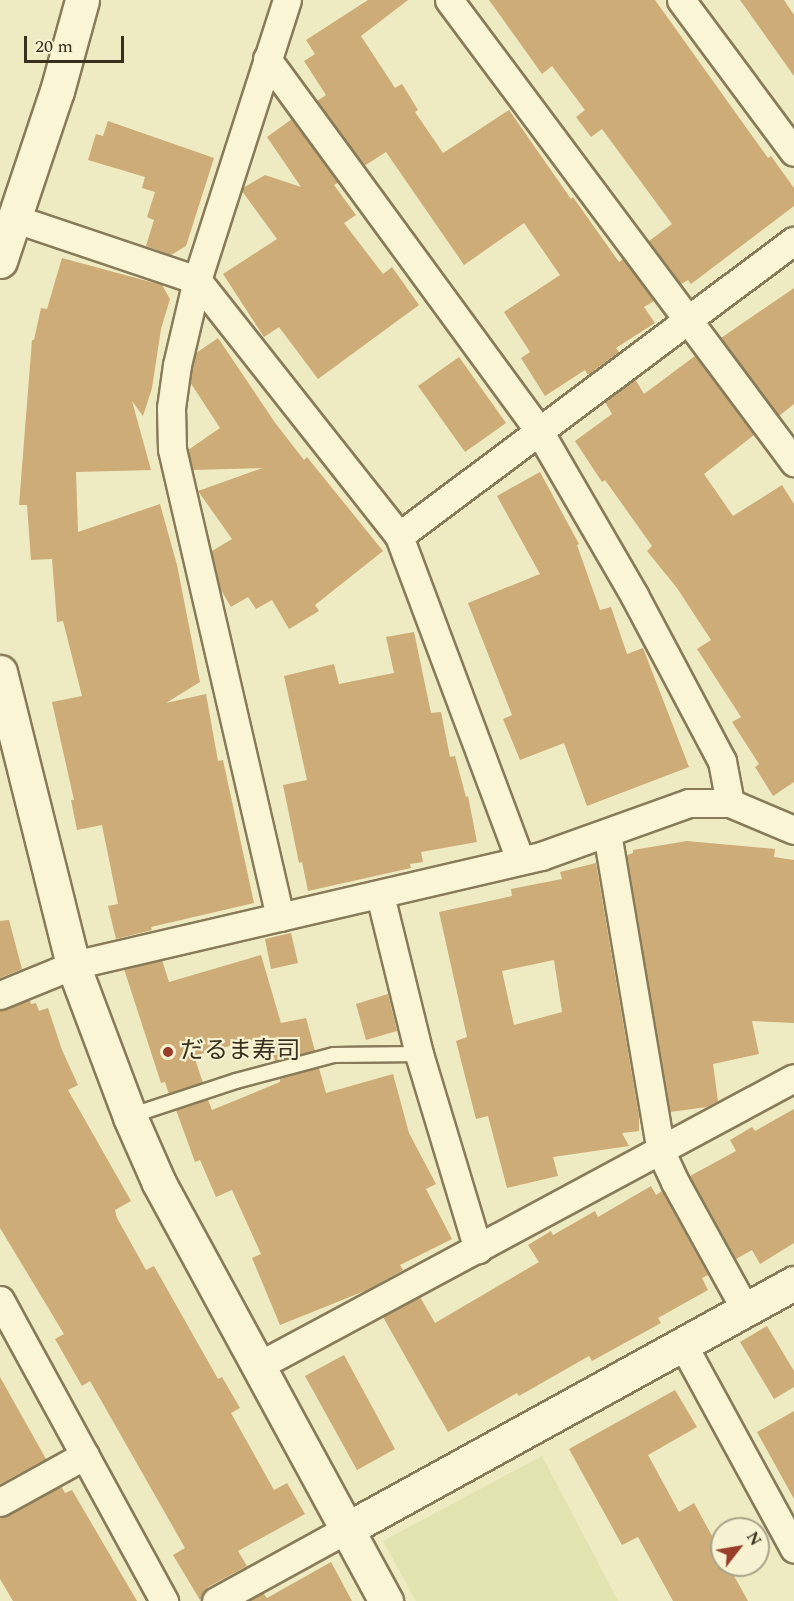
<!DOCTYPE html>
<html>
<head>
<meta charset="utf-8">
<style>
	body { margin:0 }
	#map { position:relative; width:794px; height:1601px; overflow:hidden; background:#eeeac2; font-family:Spectral,"Noto Sans JP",serif }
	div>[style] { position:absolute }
	.farmland>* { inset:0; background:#e2e4af }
	.building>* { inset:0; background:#cdac77 }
	.roads { filter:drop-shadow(2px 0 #887b59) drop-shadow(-2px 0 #887b59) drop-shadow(0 2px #887b59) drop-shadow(0 -2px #887b59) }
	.service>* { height:14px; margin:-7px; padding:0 7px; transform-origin:7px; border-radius:7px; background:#f9f5d5 }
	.minor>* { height:27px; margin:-13.5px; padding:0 13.5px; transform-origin:13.5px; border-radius:13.5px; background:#f9f5d5 }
	.tertiary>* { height:33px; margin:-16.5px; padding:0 16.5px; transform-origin:16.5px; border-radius:16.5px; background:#f9f5d5 }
	.dots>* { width:16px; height:16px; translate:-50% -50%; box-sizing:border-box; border:3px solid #f6f2d2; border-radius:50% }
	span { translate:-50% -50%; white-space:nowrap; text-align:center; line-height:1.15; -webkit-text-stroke:4.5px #f6f2d2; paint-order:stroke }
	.poi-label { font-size:24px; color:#382f1d }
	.left { translate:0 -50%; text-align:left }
	.north { position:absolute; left:710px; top:1517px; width:60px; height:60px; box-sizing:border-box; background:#f6f2d2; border:2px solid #aaa48a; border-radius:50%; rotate:59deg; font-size:16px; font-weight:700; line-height:24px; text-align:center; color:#382f1d }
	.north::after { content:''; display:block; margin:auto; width:21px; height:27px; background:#983e29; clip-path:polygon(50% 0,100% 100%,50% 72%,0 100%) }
	.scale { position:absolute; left:24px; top:36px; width:100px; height:27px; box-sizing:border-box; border:3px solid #382f1d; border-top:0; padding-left:8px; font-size:18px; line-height:21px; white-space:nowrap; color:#382f1d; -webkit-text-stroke:4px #f6f2d2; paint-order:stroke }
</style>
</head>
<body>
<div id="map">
	<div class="farmland">
		<i style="clip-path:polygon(542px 1456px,618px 1601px,416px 1601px,383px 1541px)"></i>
	</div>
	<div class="building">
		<i style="clip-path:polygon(368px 0,408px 0,361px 36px,395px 88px,402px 84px,418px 110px,415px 112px,443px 153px,509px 110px,571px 199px,573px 197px,619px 262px,623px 259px,654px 301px,644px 307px,655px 323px,616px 348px,619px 352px,588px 375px,585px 370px,545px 396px,521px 358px,530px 352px,504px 312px,560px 275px,524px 223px,464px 265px,386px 152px,364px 166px,317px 101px,326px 95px,304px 61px,315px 54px,306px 40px)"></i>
		<i style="clip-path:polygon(489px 0,655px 0,768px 158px,771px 156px,794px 188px,794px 206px,691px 284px,688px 280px,681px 284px,649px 241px,672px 224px,602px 129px,591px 137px,576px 117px,585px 110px,552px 66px,542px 74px)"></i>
		<i style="clip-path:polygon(740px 0,784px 0,794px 15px,794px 76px)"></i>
		<i style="clip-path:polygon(292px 119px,338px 183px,334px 185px,356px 215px,344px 223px,383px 274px,392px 267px,419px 305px,318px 379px,279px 327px,264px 337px,223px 274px,277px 239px,242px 191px,243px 188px,265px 175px,301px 187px,267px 137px)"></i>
		<i style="clip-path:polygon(108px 121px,214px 158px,186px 246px,171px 255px,146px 246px,154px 220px,147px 217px,155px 192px,142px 188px,145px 177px,88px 160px,96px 134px,103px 136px)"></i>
		<i style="clip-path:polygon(62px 258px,162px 285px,170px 299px,161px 329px,152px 388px,143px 416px,132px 401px,151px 470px,76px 472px,78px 532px,160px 504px,177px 565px,200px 682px,166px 703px,206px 694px,218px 761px,223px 760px,254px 903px,151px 927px,152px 930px,116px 939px,108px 906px,118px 904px,102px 825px,77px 830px,71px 800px,74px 800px,52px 702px,82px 696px,63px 621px,57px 622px,52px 559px,31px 560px,27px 505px,19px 505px,32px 340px,34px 340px,41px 308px,47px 309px)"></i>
		<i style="clip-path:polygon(794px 288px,794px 404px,779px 416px,721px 338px)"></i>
		<i style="clip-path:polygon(218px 338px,276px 424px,304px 460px,307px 457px,383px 551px,315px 605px,319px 611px,289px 629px,272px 600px,256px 609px,248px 597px,231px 607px,221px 590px,212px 551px,232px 539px,198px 491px,262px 468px,193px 470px,188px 450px,220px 428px,190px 382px,192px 368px,196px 353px)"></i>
		<i style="clip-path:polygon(695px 356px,754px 435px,704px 474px,733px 516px,782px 485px,794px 504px,794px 782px,773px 796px,755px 767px,759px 764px,732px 722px,741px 717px,697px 649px,711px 640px,677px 588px,647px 551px,652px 546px,605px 480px,602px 482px,575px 441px,612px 414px,605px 402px,635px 379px,644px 394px)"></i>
		<i style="clip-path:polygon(459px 357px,506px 423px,465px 452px,418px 386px)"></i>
		<i style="clip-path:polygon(540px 472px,579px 544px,577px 545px,600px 610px,611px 607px,627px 654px,643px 648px,689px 767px,587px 806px,564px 743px,520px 760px,503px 719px,512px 715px,468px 603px,540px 574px,497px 496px)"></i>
		<i style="clip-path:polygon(414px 632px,431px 713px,441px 712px,450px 757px,455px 756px,466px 797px,468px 796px,477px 842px,421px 852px,423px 862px,410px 864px,411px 868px,308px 891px,302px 862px,299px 863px,283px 785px,307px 780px,284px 676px,334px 664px,339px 684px,394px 673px,386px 637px)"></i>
		<i style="clip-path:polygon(687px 841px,775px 849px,774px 857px,794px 860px,794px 1023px,752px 1021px,759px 1054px,713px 1064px,718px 1101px,707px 1107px,670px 1112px,627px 855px,633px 853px,633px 850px)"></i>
		<i style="clip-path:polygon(evenodd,596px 863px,639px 1116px,639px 1131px,622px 1133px,629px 1146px,553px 1157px,558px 1176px,507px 1188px,488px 1116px,476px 1119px,456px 1041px,467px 1037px,439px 912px,512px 896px,511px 889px,562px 879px,560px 872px,596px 863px,554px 960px,562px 1012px,514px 1025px,502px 971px,554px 960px)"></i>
		<i style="clip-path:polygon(9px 920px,22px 969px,0 978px,0 921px)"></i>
		<i style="clip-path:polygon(291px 933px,298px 963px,271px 969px,265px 939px)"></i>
		<i style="clip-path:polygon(261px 955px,281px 1023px,306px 1018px,315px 1051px,275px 1061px,268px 1035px,194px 1056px,203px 1083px,169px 1094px,165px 1082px,161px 1083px,124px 969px,162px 960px,169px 982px)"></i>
		<i style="clip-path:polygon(388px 994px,397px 1031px,366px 1040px,356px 1004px)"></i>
		<i style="clip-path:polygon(30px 1000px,31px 1004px,36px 1003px,39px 1011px,48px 1008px,62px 1050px,78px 1085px,68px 1090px,131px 1201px,115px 1210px,117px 1218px,146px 1270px,154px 1266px,218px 1379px,222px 1377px,240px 1408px,231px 1413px,274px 1490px,287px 1483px,305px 1514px,238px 1551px,247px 1566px,208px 1587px,200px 1600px,173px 1555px,185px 1548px,90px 1381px,82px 1386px,55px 1339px,64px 1334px,0 1228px,0 1010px)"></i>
		<i style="clip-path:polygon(319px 1068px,326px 1093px,393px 1074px,409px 1133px,436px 1184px,426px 1189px,452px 1239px,400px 1265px,403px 1270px,367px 1290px,280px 1325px,252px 1258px,261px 1254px,232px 1190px,216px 1197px,200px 1160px,195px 1162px,176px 1110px,208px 1100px,212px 1110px,280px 1082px,280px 1079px)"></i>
		<i style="clip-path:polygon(794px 1109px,794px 1243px,760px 1264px,752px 1250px,736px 1259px,690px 1176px,736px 1151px,730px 1140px,752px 1127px,755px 1131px)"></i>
		<i style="clip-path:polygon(651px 1186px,656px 1195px,662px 1191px,708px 1275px,702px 1278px,708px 1290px,658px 1318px,661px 1323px,592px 1361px,589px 1356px,519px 1396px,517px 1393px,448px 1432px,383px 1317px,420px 1297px,435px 1323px,539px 1262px,528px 1245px,551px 1231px,553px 1235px,595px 1211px,598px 1217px)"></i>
		<i style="clip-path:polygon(767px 1326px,794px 1371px,794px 1387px,774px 1399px,740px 1342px)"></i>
		<i style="clip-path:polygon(344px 1355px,395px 1449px,357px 1470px,305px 1376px)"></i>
		<i style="clip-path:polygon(0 1377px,46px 1459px,0 1484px)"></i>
		<i style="clip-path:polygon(675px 1390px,697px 1427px,648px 1455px,679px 1512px,694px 1503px,722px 1554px,722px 1565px,728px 1565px,748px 1601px,673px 1601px,638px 1537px,622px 1545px,569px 1449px)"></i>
		<i style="clip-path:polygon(794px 1411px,794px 1499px,757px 1432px)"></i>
		<i style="clip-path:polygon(61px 1486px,65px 1493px,72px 1490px,137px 1601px,13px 1601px,0 1579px,0 1518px)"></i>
		<i style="clip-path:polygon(331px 1562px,352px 1601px,249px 1601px,263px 1593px,267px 1598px)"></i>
	</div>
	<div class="roads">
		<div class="service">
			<i style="left:130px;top:1116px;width:112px;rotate:-18.3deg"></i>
			<i style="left:236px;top:1081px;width:101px;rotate:-14.9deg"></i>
			<i style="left:334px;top:1055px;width:85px;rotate:-0.7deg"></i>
		</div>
		<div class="minor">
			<i style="left:449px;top:0;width:577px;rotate:53.25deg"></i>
			<i style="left:681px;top:0;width:189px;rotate:53.4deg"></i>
			<i style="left:267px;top:59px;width:461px;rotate:53.8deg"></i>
			<i style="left:539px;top:431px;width:190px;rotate:59.9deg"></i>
			<i style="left:634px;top:595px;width:188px;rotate:62.1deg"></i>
			<i style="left:722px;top:761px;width:43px;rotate:79.2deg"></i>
			<i style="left:13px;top:218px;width:194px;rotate:18.6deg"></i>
			<i style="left:197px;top:280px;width:326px;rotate:51.7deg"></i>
			<i style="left:399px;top:536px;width:345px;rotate:69.5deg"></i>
			<i style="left:399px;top:536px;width:493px;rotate:-36.8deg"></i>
			<i style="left:607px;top:833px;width:324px;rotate:80.4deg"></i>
			<i style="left:661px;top:1152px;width:33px;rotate:65deg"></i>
			<i style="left:675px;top:1182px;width:145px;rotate:61.1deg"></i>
			<i style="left:380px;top:895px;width:164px;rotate:76.2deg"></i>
			<i style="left:419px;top:1054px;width:204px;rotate:73.2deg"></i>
			<i style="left:280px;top:917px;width:480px;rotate:-103deg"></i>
			<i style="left:172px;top:449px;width:41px;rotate:-91.4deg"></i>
			<i style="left:171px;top:408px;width:43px;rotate:-82.1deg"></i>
			<i style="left:177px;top:365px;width:87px;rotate:-76.8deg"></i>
			<i style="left:197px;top:280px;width:294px;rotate:-72.2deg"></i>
			<i style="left:0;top:995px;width:79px;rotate:-22.3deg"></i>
			<i style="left:73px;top:965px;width:481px;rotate:-13.1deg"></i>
			<i style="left:541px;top:856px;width:157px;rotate:-19.7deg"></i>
			<i style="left:689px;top:803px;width:41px"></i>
			<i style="left:730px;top:803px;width:69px;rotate:22.9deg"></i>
			<i style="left:0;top:1300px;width:343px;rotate:61.4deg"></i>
			<i style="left:682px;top:1343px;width:234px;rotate:61.4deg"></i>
			<i style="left:258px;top:1366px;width:608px;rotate:-28.25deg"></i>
			<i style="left:0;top:1502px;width:97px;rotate:-28.9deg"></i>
			<i style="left:216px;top:1601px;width:149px;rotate:-28.8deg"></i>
		</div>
		<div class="tertiary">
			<i style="left:0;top:261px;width:179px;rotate:-71.5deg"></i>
			<i style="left:57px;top:91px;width:94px;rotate:-74.6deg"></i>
			<i style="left:0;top:672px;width:302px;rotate:76deg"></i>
			<i style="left:73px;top:965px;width:162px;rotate:69.4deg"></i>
			<i style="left:130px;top:1117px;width:72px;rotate:66.3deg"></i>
			<i style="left:159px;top:1183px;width:476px;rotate:61.5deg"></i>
			<i style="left:347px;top:1529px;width:510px;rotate:-28.83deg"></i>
		</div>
	</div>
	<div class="dots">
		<i style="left:168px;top:1052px;background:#983e29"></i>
	</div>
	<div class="poi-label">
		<span class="left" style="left:180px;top:1052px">だるま寿司</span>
	</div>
	<div class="north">N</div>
	<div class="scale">20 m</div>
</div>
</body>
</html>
